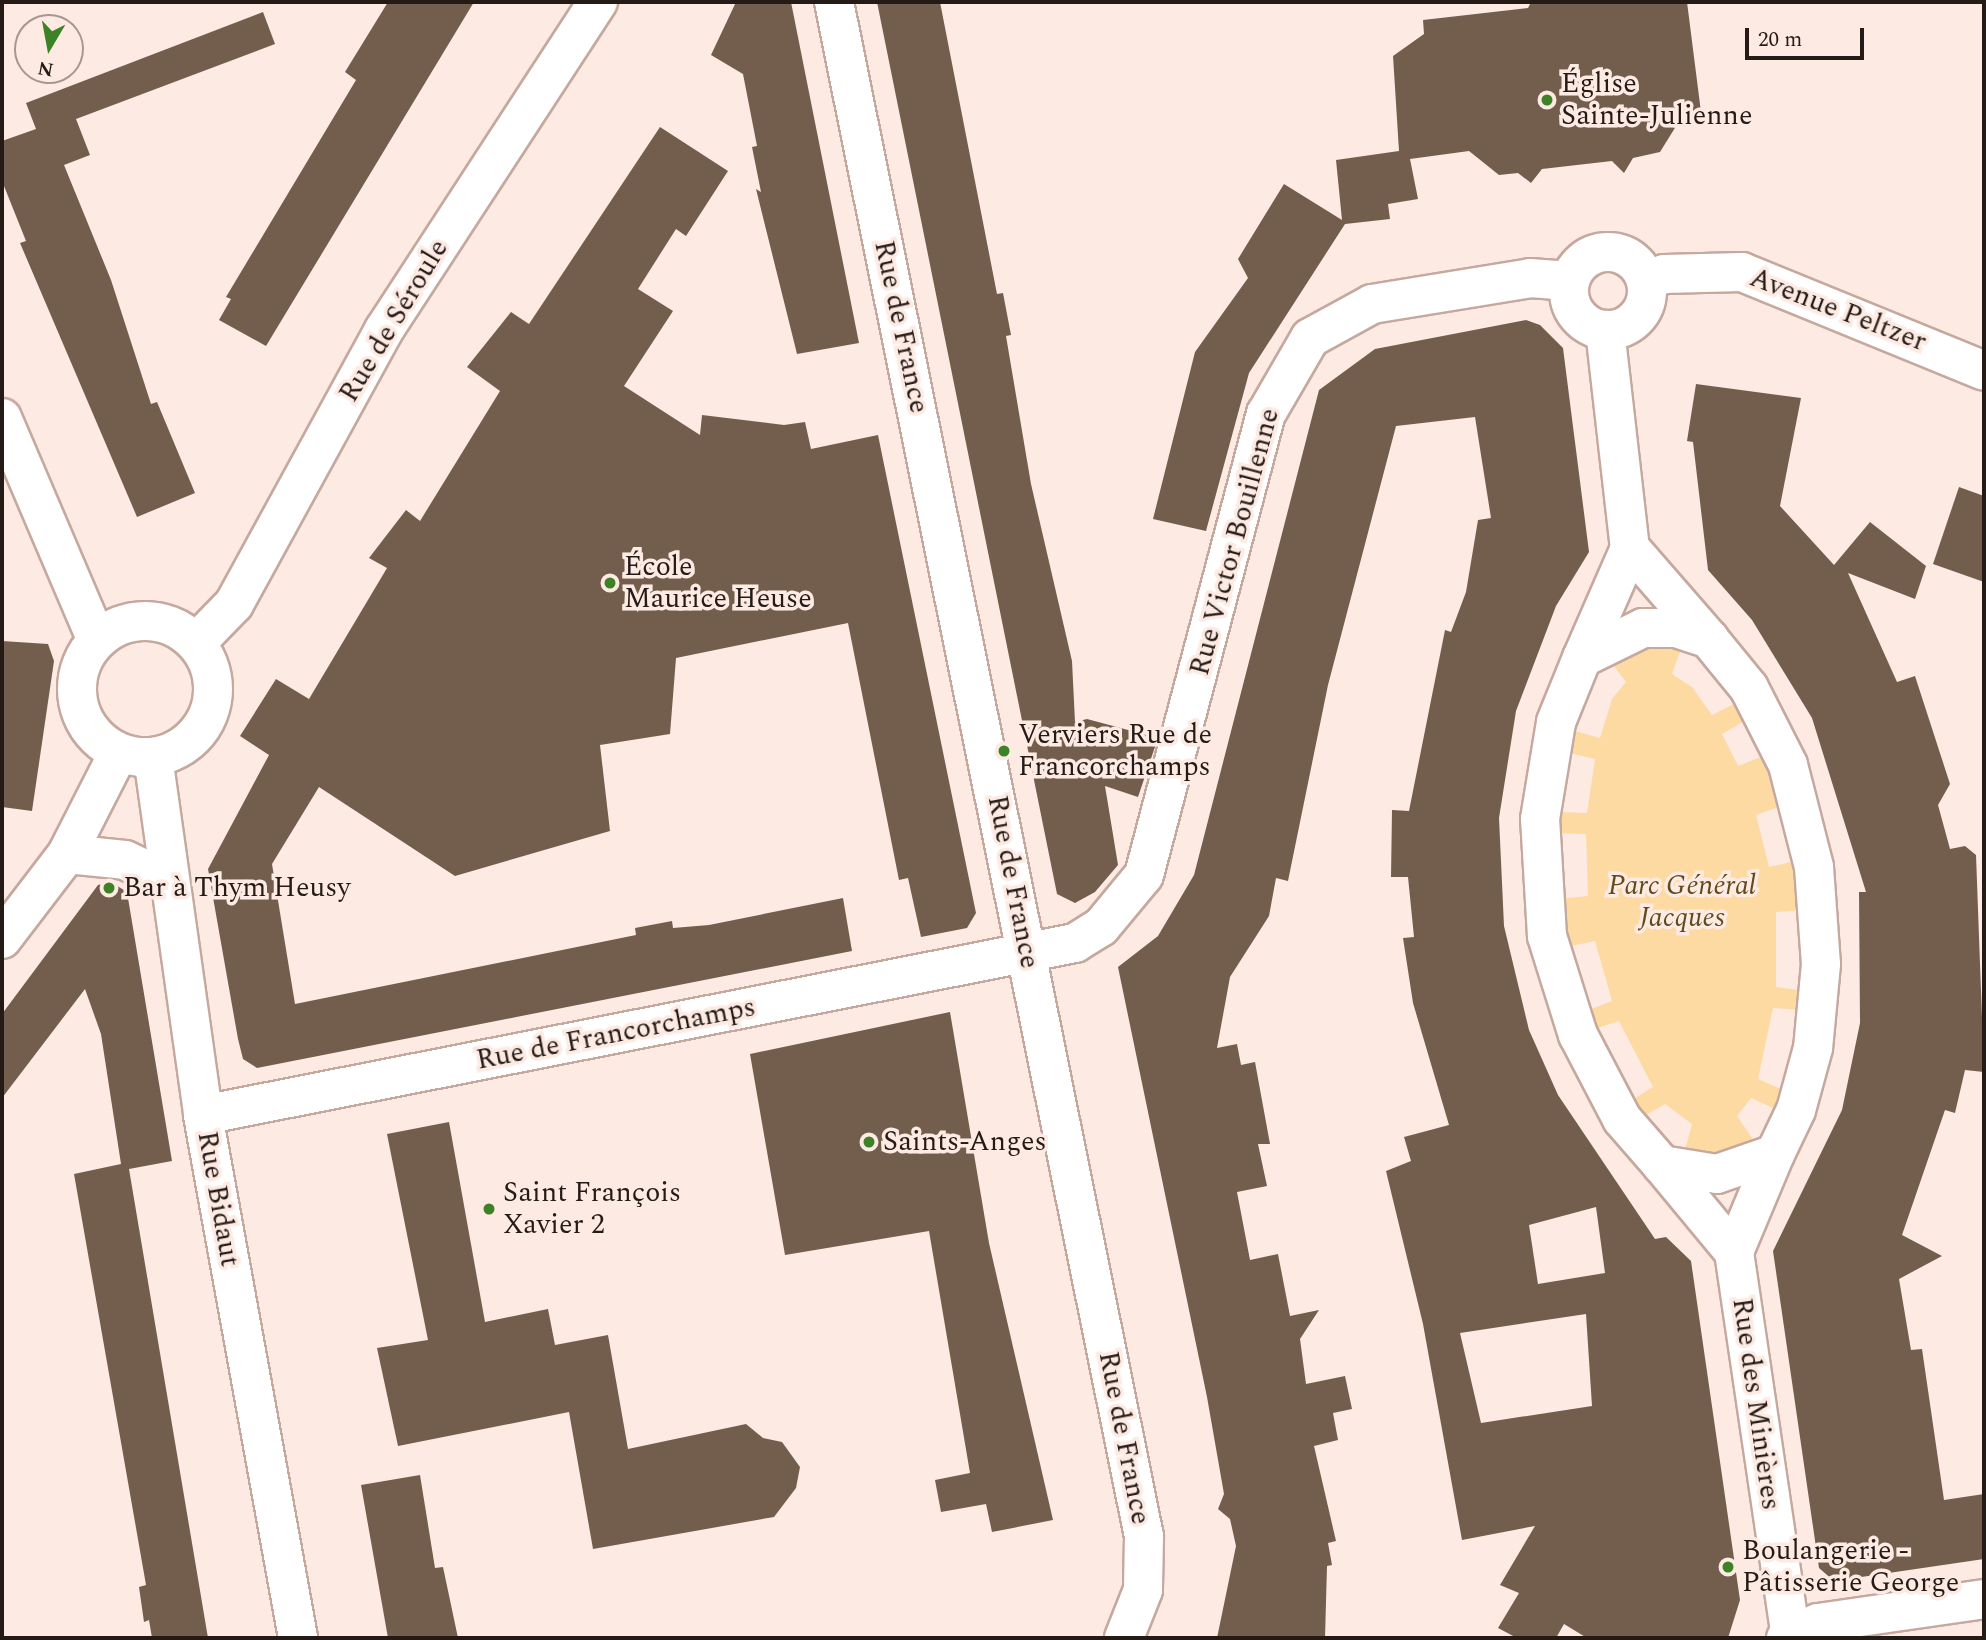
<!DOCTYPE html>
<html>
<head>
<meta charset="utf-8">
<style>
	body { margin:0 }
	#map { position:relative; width:1986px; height:1640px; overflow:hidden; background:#fceae3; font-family:Spectral,serif }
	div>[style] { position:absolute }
	.green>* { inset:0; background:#fddaa1 }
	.building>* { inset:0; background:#735e4e }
	.roads { filter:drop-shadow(2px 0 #c5a89e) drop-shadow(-2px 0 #c5a89e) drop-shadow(0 2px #c5a89e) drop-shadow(0 -2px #c5a89e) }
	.street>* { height:38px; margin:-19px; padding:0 19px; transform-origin:19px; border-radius:19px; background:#fff }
	.street>.ring { margin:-19px; padding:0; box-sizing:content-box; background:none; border:38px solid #fff; border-radius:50% }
	.secondary>* { height:38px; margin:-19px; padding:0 19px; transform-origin:19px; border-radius:19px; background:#fff }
	.secondary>.ring { margin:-19px; padding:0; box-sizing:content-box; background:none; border:38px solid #fff; border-radius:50% }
	.dots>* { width:19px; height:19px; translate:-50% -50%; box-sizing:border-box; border:4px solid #fceae3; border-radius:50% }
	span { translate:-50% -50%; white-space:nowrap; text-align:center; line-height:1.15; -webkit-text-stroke:7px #fceae3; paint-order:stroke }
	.poi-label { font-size:28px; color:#241a16 }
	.left { translate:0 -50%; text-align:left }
	.street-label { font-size:28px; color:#241a16 }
	.park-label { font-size:28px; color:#62491b; font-style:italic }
	.frame { position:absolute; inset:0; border:4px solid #241a16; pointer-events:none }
	.north { position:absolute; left:14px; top:14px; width:70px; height:70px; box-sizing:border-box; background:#fceae3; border:2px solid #a69791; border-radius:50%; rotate:190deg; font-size:19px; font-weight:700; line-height:28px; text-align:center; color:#241a16 }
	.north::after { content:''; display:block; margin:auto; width:24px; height:32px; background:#3d8226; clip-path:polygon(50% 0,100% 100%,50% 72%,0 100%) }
	.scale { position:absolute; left:1745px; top:28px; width:119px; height:32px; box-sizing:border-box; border:4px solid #241a16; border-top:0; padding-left:9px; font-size:21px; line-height:24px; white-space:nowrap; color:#241a16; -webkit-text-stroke:5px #fceae3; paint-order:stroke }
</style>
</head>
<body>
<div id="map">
	<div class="green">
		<i style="clip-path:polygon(1682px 646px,1672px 674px,1692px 687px,1712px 715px,1738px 702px,1748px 719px,1722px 734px,1738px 766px,1766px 755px,1784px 805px,1756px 815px,1769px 867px,1795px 861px,1805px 910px,1776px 912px,1776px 987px,1805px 991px,1803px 1010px,1773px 1008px,1758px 1079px,1786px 1091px,1778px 1110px,1751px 1098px,1737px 1116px,1754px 1141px,1722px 1157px,1684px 1154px,1692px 1124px,1665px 1104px,1639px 1119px,1629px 1102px,1653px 1087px,1619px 1021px,1591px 1030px,1584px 1012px,1612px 1001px,1595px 941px,1566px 947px,1559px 899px,1588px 896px,1586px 834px,1556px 833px,1557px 812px,1587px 813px,1595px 759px,1566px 752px,1571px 730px,1600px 738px,1612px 699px,1626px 682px,1608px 658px,1628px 647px)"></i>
	</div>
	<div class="building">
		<i style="clip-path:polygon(388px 2px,474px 2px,266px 346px,219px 320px,231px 299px,226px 297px,356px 80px,345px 72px)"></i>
		<i style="clip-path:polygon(736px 2px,791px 2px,859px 343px,797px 354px,756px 189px,761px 192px,752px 147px,757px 146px,743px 74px,711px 55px)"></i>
		<i style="clip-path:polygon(877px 2px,940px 2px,997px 294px,1003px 293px,1011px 335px,1006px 336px,1031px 484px,1072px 661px,1075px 722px,1087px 719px,1158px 738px,1138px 797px,1105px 786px,1118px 865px,1095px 892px,1075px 903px,1057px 894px)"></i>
		<i style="clip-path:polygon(1531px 2px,1687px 2px,1702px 120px,1678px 123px,1660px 152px,1633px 158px,1624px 173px,1612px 161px,1542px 169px,1531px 183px,1518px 173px,1499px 175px,1469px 151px,1410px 159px,1418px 199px,1388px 204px,1390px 219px,1345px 224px,1249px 373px,1206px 531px,1153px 519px,1195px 352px,1248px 278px,1238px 259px,1284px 184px,1342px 220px,1336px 160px,1399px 151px,1393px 56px,1424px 34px,1423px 20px,1528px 8px)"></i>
		<i style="clip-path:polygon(263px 12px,275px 44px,76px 119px,90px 155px,64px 165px,111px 280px,151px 404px,157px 402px,195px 493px,137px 517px,20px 243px,26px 241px,2px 181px,2px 141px,36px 129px,26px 103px)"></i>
		<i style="clip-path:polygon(660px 127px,728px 171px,686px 236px,676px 229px,638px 289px,673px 311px,624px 386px,700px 435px,702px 415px,784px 425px,805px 422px,811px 449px,878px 435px,976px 913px,967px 928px,921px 937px,908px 878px,899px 880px,848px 623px,676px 658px,670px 734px,600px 745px,610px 831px,455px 876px,319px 787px,272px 864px,295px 1004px,636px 935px,635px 928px,672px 921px,673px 928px,709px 925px,843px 898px,852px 951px,257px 1068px,243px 1059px,238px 1039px,208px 869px,269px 755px,240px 736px,276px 679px,309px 699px,387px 568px,369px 558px,406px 510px,420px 521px,500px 391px,467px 367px,511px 312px,529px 324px)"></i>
		<i style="clip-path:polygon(evenodd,1526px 320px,1540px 325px,1563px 348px,1589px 552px,1556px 606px,1516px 711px,1499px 818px,1504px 926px,1529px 1030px,1558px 1095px,1655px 1239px,1666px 1237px,1691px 1261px,1740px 1600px,1728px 1638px,1587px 1638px,1564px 1624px,1556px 1638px,1517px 1638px,1498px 1628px,1519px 1593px,1500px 1585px,1535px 1526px,1462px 1540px,1423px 1324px,1386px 1171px,1411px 1161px,1404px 1137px,1449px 1125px,1413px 1003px,1403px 938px,1414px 937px,1408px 877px,1391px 877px,1392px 810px,1409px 811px,1445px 630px,1451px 632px,1466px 592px,1478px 520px,1491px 518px,1475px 417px,1396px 426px,1328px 685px,1288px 881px,1276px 878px,1269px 916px,1230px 977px,1217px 1048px,1237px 1044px,1241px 1065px,1255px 1062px,1270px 1144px,1258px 1144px,1267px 1186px,1237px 1192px,1250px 1260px,1278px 1254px,1290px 1316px,1319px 1310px,1300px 1339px,1306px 1384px,1345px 1376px,1352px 1409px,1333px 1413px,1338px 1440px,1314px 1446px,1336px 1541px,1328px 1543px,1332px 1565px,1327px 1566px,1325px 1638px,1217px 1638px,1236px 1546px,1230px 1519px,1218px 1509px,1224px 1494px,1207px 1397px,1118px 967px,1158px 936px,1194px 875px,1319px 390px,1375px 349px,1526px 320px,1596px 1207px,1605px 1273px,1538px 1284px,1529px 1225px,1596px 1207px,1526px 320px,1586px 1314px,1592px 1406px,1481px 1423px,1460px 1333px,1586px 1314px)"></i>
		<i style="clip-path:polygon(1696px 384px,1801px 398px,1780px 506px,1834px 565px,1870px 522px,1926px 566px,1915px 599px,1848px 573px,1897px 682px,1915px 676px,1950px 784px,1938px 805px,1950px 849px,1965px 846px,1976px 855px,1984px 1072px,1965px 1070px,1955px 1113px,1945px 1110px,1902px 1235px,1942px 1256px,1899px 1279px,1911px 1350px,1922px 1349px,1944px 1500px,1984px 1494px,1984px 1559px,1834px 1581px,1819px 1568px,1773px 1251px,1842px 1110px,1860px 1023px,1859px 892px,1866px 892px,1812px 718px,1752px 620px,1708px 570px,1693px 442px,1687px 441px)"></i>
		<i style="clip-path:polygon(1959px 487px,1984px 496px,1984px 582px,1933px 564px)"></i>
		<i style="clip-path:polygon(2px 641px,48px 644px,54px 661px,32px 811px,2px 807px)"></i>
		<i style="clip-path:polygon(111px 882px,127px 892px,172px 1161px,129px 1169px,208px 1638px,152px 1638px,149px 1620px,144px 1622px,139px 1587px,146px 1585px,74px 1174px,121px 1164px,101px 1034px,85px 989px,2px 1098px,2px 1014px,98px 885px)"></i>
		<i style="clip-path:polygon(950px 1012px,989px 1243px,1053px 1520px,992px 1532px,986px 1504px,941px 1512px,935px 1480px,970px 1473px,929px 1231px,785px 1255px,750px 1054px)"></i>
		<i style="clip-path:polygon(449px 1122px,485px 1322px,548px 1309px,555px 1345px,608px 1335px,628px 1449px,746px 1424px,763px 1438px,782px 1442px,800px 1467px,796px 1488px,774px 1517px,593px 1549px,569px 1412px,398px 1446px,377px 1348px,428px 1340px,387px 1134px)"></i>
		<i style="clip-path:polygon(420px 1475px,435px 1568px,443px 1567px,458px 1638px,388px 1638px,361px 1485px)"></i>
	</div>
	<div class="roads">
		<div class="street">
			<i style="left:834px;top:2px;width:1565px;rotate:78.58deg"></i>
			<i style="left:1144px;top:1536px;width:54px;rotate:91.1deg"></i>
			<i style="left:1143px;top:1590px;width:52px;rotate:111.6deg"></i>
			<i class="ring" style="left:1569px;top:252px;width:40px;height:40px"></i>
			<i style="left:1646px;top:281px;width:19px;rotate:-21deg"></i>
			<i style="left:1664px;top:274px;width:78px;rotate:-1.5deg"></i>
			<i style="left:1742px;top:272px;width:261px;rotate:22.2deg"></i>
			<i style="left:1605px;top:330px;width:219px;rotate:83.5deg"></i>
			<i style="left:1630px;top:548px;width:121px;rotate:49deg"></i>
			<i style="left:1643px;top:628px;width:33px"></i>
			<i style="left:1676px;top:628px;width:35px;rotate:18deg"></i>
			<i style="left:1709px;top:639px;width:63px;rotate:50.8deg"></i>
			<i style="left:1749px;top:688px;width:86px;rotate:63.1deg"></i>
			<i style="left:1788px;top:765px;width:105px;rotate:75.7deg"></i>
			<i style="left:1814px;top:867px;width:97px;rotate:85.9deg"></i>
			<i style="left:1821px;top:964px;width:84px;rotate:95.4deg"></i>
			<i style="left:1813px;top:1048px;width:64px;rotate:105.3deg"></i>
			<i style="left:1796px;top:1110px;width:49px;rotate:115.5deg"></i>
			<i style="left:1775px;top:1154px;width:61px;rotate:161deg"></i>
			<i style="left:1717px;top:1174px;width:56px;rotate:-170.7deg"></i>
			<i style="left:1662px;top:1165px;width:61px;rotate:-131deg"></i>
			<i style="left:1622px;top:1119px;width:95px;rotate:-117.6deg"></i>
			<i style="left:1578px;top:1035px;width:104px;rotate:-107.4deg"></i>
			<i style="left:1547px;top:936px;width:117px;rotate:-93.4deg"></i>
			<i style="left:1540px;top:819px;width:98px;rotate:-80.6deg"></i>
			<i style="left:1556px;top:722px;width:69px;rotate:-67.9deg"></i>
			<i style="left:1582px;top:658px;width:68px;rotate:-26.2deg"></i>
			<i style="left:1582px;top:658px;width:120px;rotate:-66.4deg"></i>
			<i style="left:153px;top:757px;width:361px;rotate:82deg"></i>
			<i style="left:203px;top:1115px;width:532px;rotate:79.7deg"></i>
			<i style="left:67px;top:854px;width:58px;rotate:5.9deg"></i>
			<i style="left:125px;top:860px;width:49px;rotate:25.5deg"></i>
			<i style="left:203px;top:1115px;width:889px;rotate:-11.16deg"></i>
			<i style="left:1075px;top:943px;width:31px;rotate:-32deg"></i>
			<i style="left:1101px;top:927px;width:67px;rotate:-50.4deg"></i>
			<i style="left:1144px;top:875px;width:477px;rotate:-75.2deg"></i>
			<i style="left:1266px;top:414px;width:88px;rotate:-59.9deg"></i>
			<i style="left:1310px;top:338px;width:71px;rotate:-28.7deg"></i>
			<i style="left:1372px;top:304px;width:160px;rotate:-9.3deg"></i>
			<i style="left:1530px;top:278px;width:40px;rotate:4.3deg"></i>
			<i style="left:1775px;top:1154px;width:106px;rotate:112.7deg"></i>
			<i style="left:1734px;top:1252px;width:390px;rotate:81.6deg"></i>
			<i style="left:1662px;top:1165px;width:113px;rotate:50.4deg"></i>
			<i style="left:1786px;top:1638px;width:35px;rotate:-25deg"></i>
			<i style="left:1818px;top:1623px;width:168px;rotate:-8.2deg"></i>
		</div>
		<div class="secondary">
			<i style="left:2px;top:418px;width:239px;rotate:66.9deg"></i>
			<i class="ring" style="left:77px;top:621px;width:98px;height:98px"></i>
			<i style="left:197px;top:642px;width:53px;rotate:-45.8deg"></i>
			<i style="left:234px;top:604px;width:312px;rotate:-61.3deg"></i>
			<i style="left:384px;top:330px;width:392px;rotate:-56.9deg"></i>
			<i style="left:2px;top:939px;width:107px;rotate:-52.6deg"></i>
			<i style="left:67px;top:854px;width:114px;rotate:-63deg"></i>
		</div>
	</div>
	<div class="dots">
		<i style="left:1547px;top:100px;background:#3d8226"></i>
		<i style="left:610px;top:583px;background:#3d8226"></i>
		<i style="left:1004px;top:751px;background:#3d8226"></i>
		<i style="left:109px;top:888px;background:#3d8226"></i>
		<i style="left:869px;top:1142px;background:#3d8226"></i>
		<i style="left:489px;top:1209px;background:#3d8226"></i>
		<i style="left:1728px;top:1567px;background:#3d8226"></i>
	</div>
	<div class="poi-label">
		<span class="left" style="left:1561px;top:100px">Église<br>Sainte-Julienne</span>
		<span class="left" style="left:624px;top:583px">École<br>Maurice Heuse</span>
		<span class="left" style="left:1018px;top:751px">Verviers Rue de<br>Francorchamps</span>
		<span class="left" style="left:123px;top:888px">Bar à Thym Heusy</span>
		<span class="left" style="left:883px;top:1142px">Saints-Anges</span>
		<span class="left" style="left:503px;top:1209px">Saint François<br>Xavier 2</span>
		<span class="left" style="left:1742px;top:1567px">Boulangerie -<br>Pâtisserie George</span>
	</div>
	<div class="street-label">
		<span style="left:1838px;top:310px;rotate:21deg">Avenue Peltzer</span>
		<span style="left:394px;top:321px;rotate:-59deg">Rue de Séroule</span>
		<span style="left:901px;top:327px;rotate:78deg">Rue de France</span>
		<span style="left:1235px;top:542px;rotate:-75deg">Rue Victor Bouillenne</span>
		<span style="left:1013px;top:882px;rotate:79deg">Rue de France</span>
		<span style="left:616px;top:1034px;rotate:-11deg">Rue de Francorchamps</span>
		<span style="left:218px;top:1199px;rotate:80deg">Rue Bidaut</span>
		<span style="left:1756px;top:1404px;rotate:82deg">Rue des Minières</span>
		<span style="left:1124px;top:1438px;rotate:79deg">Rue de France</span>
	</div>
	<div class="park-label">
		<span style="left:1682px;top:902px">Parc Général<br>Jacques</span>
	</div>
	<div class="frame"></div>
	<div class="north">N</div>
	<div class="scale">20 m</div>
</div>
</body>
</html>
